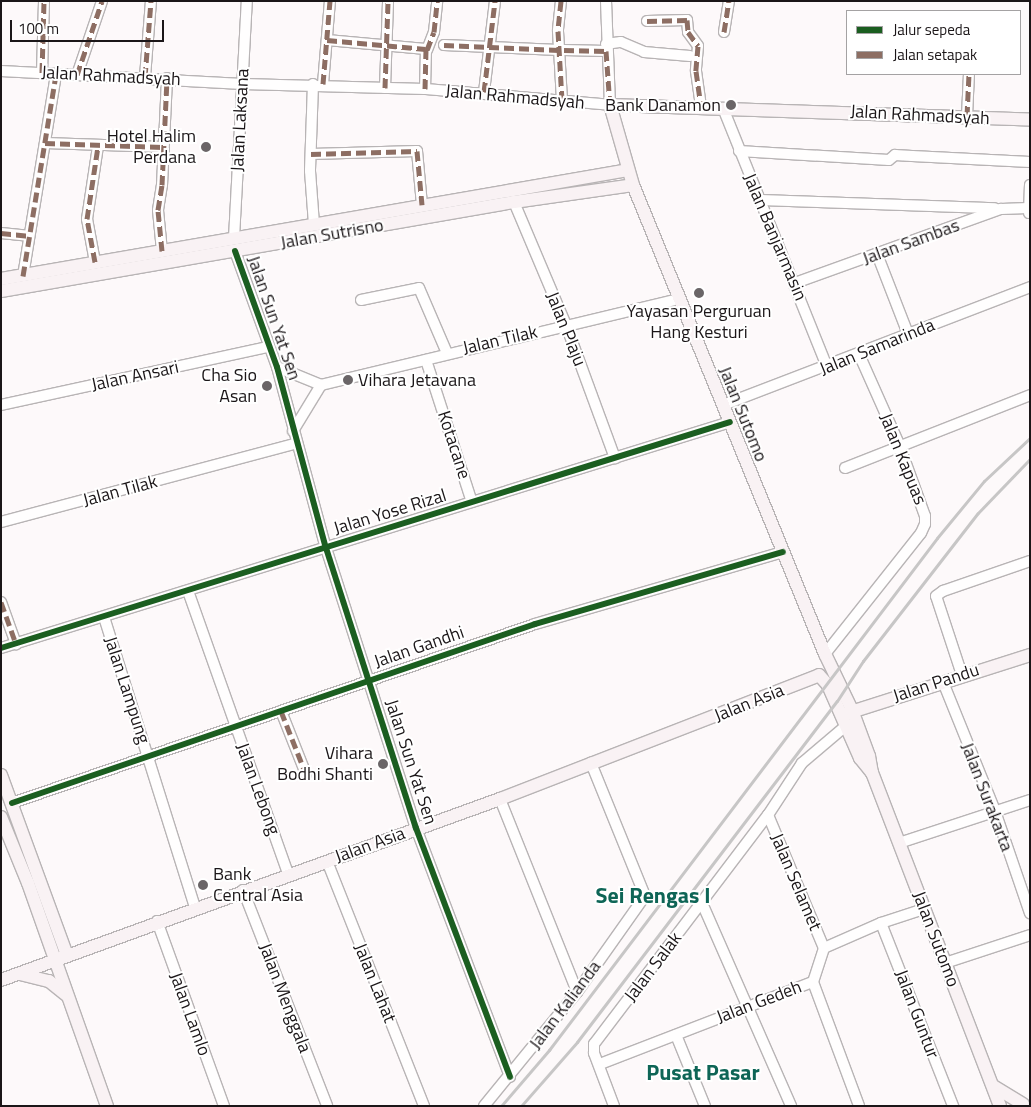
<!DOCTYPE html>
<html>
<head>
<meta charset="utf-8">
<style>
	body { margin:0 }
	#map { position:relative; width:1031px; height:1107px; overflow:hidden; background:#fdf9fa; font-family:"Titillium Web",sans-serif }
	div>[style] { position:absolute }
	.roads { filter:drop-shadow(1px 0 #b8b4b5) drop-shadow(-1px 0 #b8b4b5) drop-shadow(0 1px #b8b4b5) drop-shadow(0 -1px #b8b4b5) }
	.minor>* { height:10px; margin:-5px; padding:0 5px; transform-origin:5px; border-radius:5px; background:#fffefe }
	.major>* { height:12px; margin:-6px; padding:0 6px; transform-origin:6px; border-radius:6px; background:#f9f2f4 }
	.rail>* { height:3px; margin:-1.5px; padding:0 1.5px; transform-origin:1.5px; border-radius:1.5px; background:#c7c6c6 }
	.quiet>* { height:5px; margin-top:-2.5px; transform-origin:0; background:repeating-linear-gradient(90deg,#8d6e63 0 10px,transparent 0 15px) }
	.cycleway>* { height:6px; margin:-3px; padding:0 3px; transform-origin:3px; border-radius:3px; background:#1b5e20 }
	.dots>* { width:14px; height:14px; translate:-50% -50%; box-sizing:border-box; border:2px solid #fff; border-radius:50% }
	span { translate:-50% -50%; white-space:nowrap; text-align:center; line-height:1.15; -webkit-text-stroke:4px #fff; paint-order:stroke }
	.street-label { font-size:18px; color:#1b1618 }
	.poi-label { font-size:18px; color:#1b1618 }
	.right { translate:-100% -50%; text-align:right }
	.left { translate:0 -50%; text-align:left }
	.district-label { font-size:22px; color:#0e6556; font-weight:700 }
	.frame { position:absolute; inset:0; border:2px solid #1b1618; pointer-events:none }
	.legend { position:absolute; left:846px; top:10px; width:175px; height:65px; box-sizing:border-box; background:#fff; border:1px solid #a4a2a3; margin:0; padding:6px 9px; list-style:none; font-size:15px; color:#1b1618 }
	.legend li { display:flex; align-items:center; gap:10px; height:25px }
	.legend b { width:25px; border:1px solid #a4a2a3 }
	.scale { position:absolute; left:10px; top:20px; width:154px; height:22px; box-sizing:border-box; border:2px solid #1b1618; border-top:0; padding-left:6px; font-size:15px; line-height:18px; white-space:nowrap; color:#1b1618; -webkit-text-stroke:4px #fff; paint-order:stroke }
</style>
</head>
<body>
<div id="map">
	<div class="roads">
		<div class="minor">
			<i style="left:561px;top:1px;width:30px;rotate:96deg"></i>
			<i style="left:558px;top:31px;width:70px;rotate:86.7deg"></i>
			<i style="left:647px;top:21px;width:40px;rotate:-1.4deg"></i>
			<i style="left:687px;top:20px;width:12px;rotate:85deg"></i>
			<i style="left:688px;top:32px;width:17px;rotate:54deg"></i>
			<i style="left:698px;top:46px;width:25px;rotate:95deg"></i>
			<i style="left:696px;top:71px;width:36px;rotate:82deg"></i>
			<i style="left:724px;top:32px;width:31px;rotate:-81deg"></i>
			<i style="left:327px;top:40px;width:99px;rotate:5.2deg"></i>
			<i style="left:426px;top:49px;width:40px;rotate:91.4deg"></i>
			<i style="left:606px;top:44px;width:15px;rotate:-8deg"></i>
			<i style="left:621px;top:42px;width:25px;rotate:23deg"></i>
			<i style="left:644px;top:52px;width:46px;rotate:5deg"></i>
			<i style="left:444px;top:45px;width:115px;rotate:2.5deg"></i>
			<i style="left:427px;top:50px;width:19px;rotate:-69deg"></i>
			<i style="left:434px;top:32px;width:31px;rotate:-84deg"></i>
			<i style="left:564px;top:50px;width:42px;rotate:1.4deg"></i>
			<i style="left:1px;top:71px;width:242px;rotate:3.1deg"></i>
			<i style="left:243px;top:84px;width:182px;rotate:1.6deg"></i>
			<i style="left:425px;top:89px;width:186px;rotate:4.9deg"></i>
			<i style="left:610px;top:105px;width:104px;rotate:-92.2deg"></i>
			<i style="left:42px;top:73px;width:72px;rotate:-88.4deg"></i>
			<i style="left:77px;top:75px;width:78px;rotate:-71.3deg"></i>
			<i style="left:145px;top:77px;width:76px;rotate:-85.5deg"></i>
			<i style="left:313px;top:84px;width:87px;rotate:92deg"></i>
			<i style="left:310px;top:171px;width:53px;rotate:85.7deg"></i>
			<i style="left:323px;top:84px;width:83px;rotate:-85.2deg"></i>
			<i style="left:385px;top:88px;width:87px;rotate:-88deg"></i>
			<i style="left:484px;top:92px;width:92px;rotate:-83.1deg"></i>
			<i style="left:723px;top:108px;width:279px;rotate:68.1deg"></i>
			<i style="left:967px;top:116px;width:42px;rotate:-87.3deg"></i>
			<i style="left:45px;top:143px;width:118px;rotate:1.9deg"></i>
			<i style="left:739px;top:151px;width:150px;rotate:3.4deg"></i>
			<i style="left:889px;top:160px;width:8px;rotate:-40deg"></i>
			<i style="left:895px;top:155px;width:17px;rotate:3deg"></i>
			<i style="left:912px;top:156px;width:118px;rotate:2.9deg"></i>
			<i style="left:311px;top:154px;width:106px;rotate:-1.6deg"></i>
			<i style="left:417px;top:151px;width:54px;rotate:84.7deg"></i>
			<i style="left:761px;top:200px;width:234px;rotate:2deg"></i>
			<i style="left:514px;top:202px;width:134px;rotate:67.1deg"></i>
			<i style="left:566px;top:325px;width:142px;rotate:69.8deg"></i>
			<i style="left:1029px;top:213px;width:28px;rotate:-88deg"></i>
			<i style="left:1px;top:233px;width:27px;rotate:6deg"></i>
			<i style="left:234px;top:238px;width:237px;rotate:-86.9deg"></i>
			<i style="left:162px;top:251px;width:41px;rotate:-95.6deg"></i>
			<i style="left:158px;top:210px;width:25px;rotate:-81deg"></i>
			<i style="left:162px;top:185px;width:107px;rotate:-87.3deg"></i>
			<i style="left:235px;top:251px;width:123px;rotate:70.1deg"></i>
			<i style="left:277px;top:367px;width:188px;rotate:74.9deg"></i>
			<i style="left:326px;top:548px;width:294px;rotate:72.2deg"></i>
			<i style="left:416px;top:828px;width:266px;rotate:69.3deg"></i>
			<i style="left:877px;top:254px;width:86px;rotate:68.8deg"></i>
			<i style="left:95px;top:262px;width:44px;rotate:-100.5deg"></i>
			<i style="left:87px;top:219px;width:74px;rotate:-81.4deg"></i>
			<i style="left:23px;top:276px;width:205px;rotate:-80.7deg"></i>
			<i style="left:795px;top:283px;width:219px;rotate:-19.8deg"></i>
			<i style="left:1001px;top:209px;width:27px;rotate:-2deg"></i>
			<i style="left:361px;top:300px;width:59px;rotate:-11.7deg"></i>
			<i style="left:419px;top:288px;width:71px;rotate:66.7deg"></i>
			<i style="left:426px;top:360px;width:149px;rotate:72.1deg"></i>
			<i style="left:277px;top:367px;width:48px;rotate:22.2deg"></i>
			<i style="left:321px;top:385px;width:369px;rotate:-13.5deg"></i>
			<i style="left:1px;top:405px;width:273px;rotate:-12.3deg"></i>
			<i style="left:723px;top:405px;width:329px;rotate:-21deg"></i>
			<i style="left:293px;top:431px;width:54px;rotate:-58.7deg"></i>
			<i style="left:845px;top:468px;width:199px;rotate:-21.5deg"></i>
			<i style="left:1px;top:522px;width:306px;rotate:-14.9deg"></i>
			<i style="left:188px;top:591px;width:299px;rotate:70.5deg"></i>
			<i style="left:1px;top:602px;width:45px;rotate:70.3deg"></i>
			<i style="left:104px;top:617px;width:305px;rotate:72.6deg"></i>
			<i style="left:1px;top:648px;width:763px;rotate:-17.22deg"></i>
			<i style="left:825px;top:654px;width:154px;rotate:-51.6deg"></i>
			<i style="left:921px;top:533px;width:10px;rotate:-66deg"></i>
			<i style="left:925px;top:524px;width:8px;rotate:-90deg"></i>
			<i style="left:925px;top:516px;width:77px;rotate:-109.9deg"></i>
			<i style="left:899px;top:444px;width:98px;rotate:-114deg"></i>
			<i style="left:962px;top:675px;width:83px;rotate:-108.2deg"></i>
			<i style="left:936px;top:596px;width:9px;rotate:-36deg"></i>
			<i style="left:943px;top:591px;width:92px;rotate:-19deg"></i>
			<i style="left:943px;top:682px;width:139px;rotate:68deg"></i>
			<i style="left:995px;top:811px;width:108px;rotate:71.1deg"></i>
			<i style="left:281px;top:711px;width:68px;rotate:68.4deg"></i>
			<i style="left:500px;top:799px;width:208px;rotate:68.2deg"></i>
			<i style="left:12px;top:803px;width:553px;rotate:-18.89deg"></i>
			<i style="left:535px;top:624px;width:258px;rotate:-16.2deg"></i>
			<i style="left:768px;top:815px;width:144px;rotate:67.2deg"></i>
			<i style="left:899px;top:843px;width:138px;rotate:-18.2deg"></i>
			<i style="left:327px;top:861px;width:264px;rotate:68.4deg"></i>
			<i style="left:243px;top:890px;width:232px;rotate:68.7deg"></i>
			<i style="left:702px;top:903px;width:222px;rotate:66.3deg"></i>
			<i style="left:157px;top:921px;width:197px;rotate:70.1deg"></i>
			<i style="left:881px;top:923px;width:197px;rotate:68.5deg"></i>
			<i style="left:945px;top:963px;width:89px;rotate:-18.2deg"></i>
			<i style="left:813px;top:982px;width:36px;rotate:-72deg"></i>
			<i style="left:824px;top:948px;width:62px;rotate:-23.7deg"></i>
			<i style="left:881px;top:923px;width:45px;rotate:-18deg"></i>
			<i style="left:813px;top:982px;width:132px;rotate:69.6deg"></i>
			<i style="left:676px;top:1035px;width:77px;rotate:67.8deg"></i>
			<i style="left:600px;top:1064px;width:228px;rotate:-21.1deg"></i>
			<i style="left:484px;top:1106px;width:147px;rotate:-50.8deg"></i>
			<i style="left:577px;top:992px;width:118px;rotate:-54.7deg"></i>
			<i style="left:645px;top:896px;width:144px;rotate:-112.1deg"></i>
			<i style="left:614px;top:1106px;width:57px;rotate:-110.7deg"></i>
			<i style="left:594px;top:1053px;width:9px;rotate:-90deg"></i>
			<i style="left:594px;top:1044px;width:288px;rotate:-52.8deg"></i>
			<i style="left:768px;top:815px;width:62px;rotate:-56.8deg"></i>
			<i style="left:802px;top:763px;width:60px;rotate:-40.3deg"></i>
		</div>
		<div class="major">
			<i style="left:1px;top:279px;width:636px;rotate:-9.86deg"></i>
			<i style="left:1px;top:291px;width:521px;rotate:-9.84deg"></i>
			<i style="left:514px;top:202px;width:120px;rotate:-8.1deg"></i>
			<i style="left:845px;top:714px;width:194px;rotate:-17.7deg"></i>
			<i style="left:1px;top:775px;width:192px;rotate:69.9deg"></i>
			<i style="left:1px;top:817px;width:71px;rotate:67.8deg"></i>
			<i style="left:28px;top:883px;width:237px;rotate:70.5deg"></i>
			<i style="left:20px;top:974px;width:30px;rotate:14deg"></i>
			<i style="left:49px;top:981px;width:22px;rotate:39deg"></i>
			<i style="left:1px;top:980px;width:531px;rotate:-19.94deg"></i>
			<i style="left:500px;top:799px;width:342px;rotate:-21.2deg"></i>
			<i style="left:819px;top:675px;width:13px;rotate:48deg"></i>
			<i style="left:828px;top:685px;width:80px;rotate:66.3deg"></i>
			<i style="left:860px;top:758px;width:19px;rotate:51deg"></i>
			<i style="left:993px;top:1086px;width:35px;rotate:31deg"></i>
			<i style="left:1000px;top:1106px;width:357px;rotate:-111deg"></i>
			<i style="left:872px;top:773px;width:17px;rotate:-100deg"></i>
			<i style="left:869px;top:756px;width:49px;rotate:-110.3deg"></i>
			<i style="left:852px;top:710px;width:62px;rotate:-115.7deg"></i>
			<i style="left:825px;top:654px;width:507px;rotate:-112.26deg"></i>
			<i style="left:633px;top:185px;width:83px;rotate:-106deg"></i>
			<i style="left:610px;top:105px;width:420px;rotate:2deg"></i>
		</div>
	</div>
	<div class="rail">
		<i style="left:501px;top:1106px;width:74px;rotate:-49.4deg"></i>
		<i style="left:549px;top:1050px;width:642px;rotate:-52.84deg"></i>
		<i style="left:937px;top:538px;width:74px;rotate:-50.5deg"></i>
		<i style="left:984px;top:481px;width:63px;rotate:-43.1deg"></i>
		<i style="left:521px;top:1106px;width:85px;rotate:-48.8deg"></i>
		<i style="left:577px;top:1042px;width:429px;rotate:-52.7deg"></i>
		<i style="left:837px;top:701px;width:48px;rotate:-57deg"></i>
		<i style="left:863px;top:661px;width:187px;rotate:-52.2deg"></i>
		<i style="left:978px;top:513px;width:75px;rotate:-46.1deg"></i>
	</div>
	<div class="quiet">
		<i style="left:561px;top:1px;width:30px;rotate:96deg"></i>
		<i style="left:558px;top:31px;width:70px;rotate:86.7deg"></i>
		<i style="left:647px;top:21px;width:40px;rotate:-1.4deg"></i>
		<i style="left:687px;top:20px;width:12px;rotate:85deg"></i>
		<i style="left:688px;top:32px;width:17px;rotate:54deg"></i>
		<i style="left:698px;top:46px;width:25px;rotate:95deg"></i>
		<i style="left:696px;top:71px;width:36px;rotate:82deg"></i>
		<i style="left:724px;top:32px;width:31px;rotate:-81deg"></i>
		<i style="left:327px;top:40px;width:99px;rotate:5.2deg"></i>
		<i style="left:426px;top:49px;width:40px;rotate:91.4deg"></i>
		<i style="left:444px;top:45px;width:115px;rotate:2.5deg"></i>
		<i style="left:427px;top:50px;width:19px;rotate:-69deg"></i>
		<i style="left:434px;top:32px;width:31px;rotate:-84deg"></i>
		<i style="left:564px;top:50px;width:42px;rotate:1.4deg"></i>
		<i style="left:606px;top:51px;width:54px;rotate:85.8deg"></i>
		<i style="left:42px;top:73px;width:72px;rotate:-88.4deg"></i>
		<i style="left:77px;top:75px;width:78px;rotate:-71.3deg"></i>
		<i style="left:145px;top:77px;width:76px;rotate:-85.5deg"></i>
		<i style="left:323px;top:84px;width:83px;rotate:-85.2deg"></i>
		<i style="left:385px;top:88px;width:87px;rotate:-88deg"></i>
		<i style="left:484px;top:92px;width:92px;rotate:-83.1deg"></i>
		<i style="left:967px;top:116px;width:42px;rotate:-87.3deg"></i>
		<i style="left:45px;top:143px;width:118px;rotate:1.9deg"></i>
		<i style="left:311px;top:154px;width:106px;rotate:-1.6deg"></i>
		<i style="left:417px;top:151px;width:54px;rotate:84.7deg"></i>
		<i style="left:1px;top:233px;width:27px;rotate:6deg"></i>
		<i style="left:162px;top:251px;width:41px;rotate:-95.6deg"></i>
		<i style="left:158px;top:210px;width:25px;rotate:-81deg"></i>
		<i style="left:162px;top:185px;width:107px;rotate:-87.3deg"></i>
		<i style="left:95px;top:262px;width:44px;rotate:-100.5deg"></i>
		<i style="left:87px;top:219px;width:74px;rotate:-81.4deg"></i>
		<i style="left:23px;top:276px;width:205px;rotate:-80.7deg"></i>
		<i style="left:1px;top:602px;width:45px;rotate:70.3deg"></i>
		<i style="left:281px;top:711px;width:68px;rotate:68.4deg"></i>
	</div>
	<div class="cycleway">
		<i style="left:235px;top:251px;width:123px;rotate:70.1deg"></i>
		<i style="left:277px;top:367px;width:188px;rotate:74.9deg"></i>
		<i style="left:326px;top:548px;width:294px;rotate:72.2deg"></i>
		<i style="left:416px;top:828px;width:266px;rotate:69.3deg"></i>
		<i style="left:1px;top:648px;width:763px;rotate:-17.22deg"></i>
		<i style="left:12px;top:803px;width:553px;rotate:-18.89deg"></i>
		<i style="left:535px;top:624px;width:258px;rotate:-16.2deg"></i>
	</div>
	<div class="dots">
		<i style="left:731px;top:105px;background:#6a6567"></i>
		<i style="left:206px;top:147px;background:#6a6567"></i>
		<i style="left:699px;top:293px;background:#6a6567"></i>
		<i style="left:348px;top:380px;background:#6a6567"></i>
		<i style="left:267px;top:386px;background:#6a6567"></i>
		<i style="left:383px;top:764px;background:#6a6567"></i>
		<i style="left:203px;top:885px;background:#6a6567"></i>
	</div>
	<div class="street-label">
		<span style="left:111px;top:76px;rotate:3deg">Jalan Rahmadsyah</span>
		<span style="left:515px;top:97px;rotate:5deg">Jalan Rahmadsyah</span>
		<span style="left:920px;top:115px;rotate:3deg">Jalan Rahmadsyah</span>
		<span style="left:240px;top:120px;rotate:-87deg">Jalan Laksana</span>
		<span style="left:332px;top:234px;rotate:-10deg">Jalan Sutrisno</span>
		<span style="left:775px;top:237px;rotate:67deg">Jalan Banjarmasin</span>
		<span style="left:911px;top:242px;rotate:-20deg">Jalan Sambas</span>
		<span style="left:274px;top:318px;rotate:71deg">Jalan Sun Yat Sen</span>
		<span style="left:566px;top:329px;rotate:68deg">Jalan Plaju</span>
		<span style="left:500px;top:340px;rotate:-13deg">Jalan Tilak</span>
		<span style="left:877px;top:347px;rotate:-22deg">Jalan Samarinda</span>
		<span style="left:135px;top:376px;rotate:-12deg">Jalan Ansari</span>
		<span style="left:743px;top:414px;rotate:68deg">Jalan Sutomo</span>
		<span style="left:454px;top:445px;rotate:72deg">Kotacane</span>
		<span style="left:903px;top:459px;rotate:68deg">Jalan Kapuas</span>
		<span style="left:120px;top:491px;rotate:-15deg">Jalan Tilak</span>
		<span style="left:390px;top:512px;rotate:-17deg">Jalan Yose Rizal</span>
		<span style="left:419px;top:647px;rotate:-19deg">Jalan Gandhi</span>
		<span style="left:936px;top:683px;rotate:-18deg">Jalan Pandu</span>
		<span style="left:127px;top:690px;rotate:72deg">Jalan Lampung</span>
		<span style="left:749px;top:703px;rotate:-22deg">Jalan Asia</span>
		<span style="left:411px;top:762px;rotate:72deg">Jalan Sun Yat Sen</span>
		<span style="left:258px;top:789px;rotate:70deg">Jalan Lebong</span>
		<span style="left:987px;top:797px;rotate:69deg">Jalan Surakarta</span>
		<span style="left:370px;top:845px;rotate:-20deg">Jalan Asia</span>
		<span style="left:796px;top:882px;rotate:67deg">Jalan Selamet</span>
		<span style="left:936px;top:939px;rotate:69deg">Jalan Sutomo</span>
		<span style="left:653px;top:967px;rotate:-53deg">Jalan Salak</span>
		<span style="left:375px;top:983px;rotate:68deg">Jalan Lahat</span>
		<span style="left:285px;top:998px;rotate:69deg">Jalan Menggala</span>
		<span style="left:759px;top:1002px;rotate:-21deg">Jalan Gedeh</span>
		<span style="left:565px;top:1005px;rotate:-53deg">Jalan Kalianda</span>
		<span style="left:190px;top:1014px;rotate:70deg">Jalan Lamlo</span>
		<span style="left:917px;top:1014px;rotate:69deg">Jalan Guntur</span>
	</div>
	<div class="poi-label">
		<span class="right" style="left:721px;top:105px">Bank Danamon</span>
		<span class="right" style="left:196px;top:147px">Hotel Halim<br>Perdana</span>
		<span style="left:699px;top:322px">Yayasan Perguruan<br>Hang Kesturi</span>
		<span class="right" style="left:257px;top:386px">Cha Sio<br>Asan</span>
		<span class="left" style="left:358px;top:380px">Vihara Jetavana</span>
		<span class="right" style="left:373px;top:764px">Vihara<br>Bodhi Shanti</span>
		<span class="left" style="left:213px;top:885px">Bank<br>Central Asia</span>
	</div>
	<div class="district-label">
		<span style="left:653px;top:896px">Sei Rengas I</span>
		<span style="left:703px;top:1073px">Pusat Pasar</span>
	</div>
	<div class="frame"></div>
	<ul class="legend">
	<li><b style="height:6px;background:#1b5e20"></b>Jalur sepeda</li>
	<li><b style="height:6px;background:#8d6e63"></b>Jalan setapak</li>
	</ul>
	<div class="scale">100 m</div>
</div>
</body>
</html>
